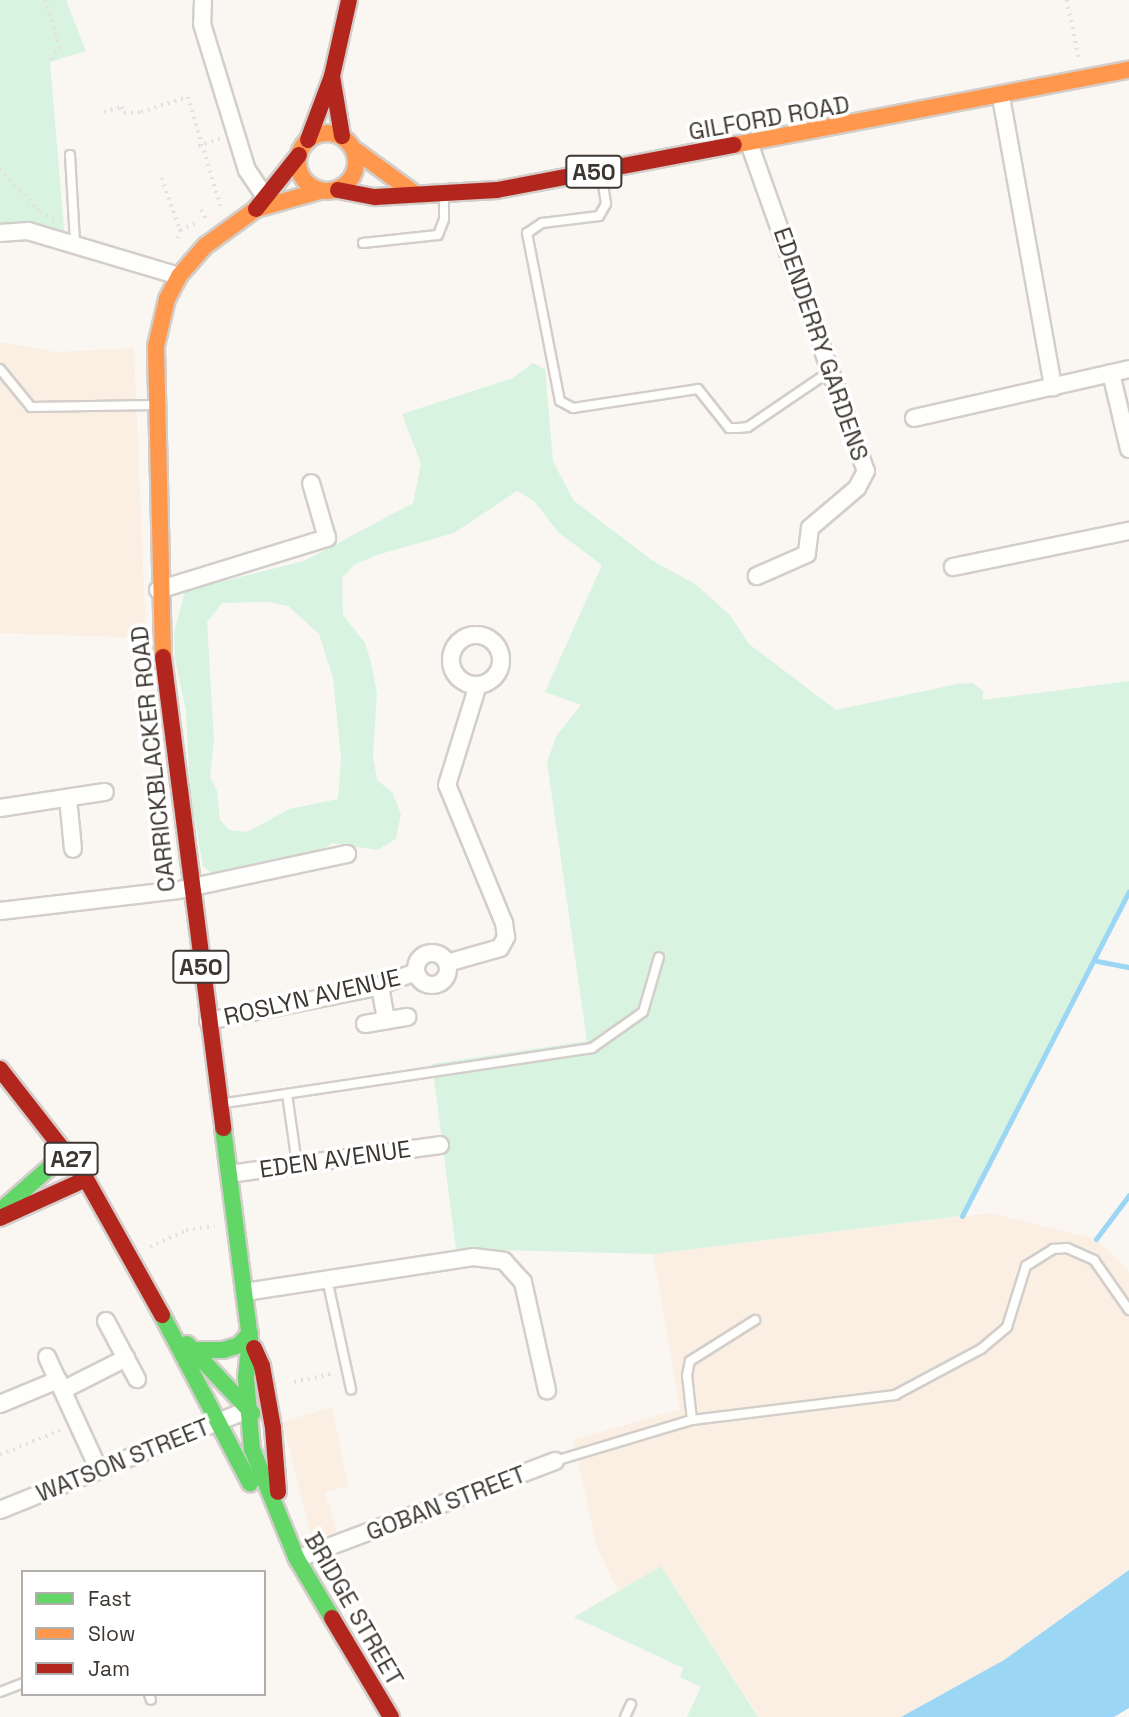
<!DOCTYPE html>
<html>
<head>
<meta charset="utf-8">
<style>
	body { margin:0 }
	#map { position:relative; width:1129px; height:1717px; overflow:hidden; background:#faf6f2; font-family:"Space Grotesk",sans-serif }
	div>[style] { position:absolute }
	.built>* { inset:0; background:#fbeee3 }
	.industrial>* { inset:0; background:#fbefe4 }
	.green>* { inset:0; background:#d8f4e1 }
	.water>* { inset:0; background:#9cd6f5 }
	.stream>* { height:5px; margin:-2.5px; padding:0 2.5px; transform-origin:2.5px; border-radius:2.5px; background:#9cd6f5 }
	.path>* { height:3.5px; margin-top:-1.75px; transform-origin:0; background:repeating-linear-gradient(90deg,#e2e1e0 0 2px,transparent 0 7px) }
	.roads { filter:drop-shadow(2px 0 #d3ceca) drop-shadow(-2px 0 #d3ceca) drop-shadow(0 2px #d3ceca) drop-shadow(0 -2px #d3ceca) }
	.lane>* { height:8px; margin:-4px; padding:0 4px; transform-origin:4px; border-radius:4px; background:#fefefd }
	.street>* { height:16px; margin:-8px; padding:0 8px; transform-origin:8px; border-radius:8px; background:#fefefd }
	.street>.ring { margin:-8px; padding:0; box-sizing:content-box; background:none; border:16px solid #fefefd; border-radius:50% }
	.fast>* { height:16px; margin:-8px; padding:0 8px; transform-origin:8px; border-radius:8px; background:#63d668 }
	.slow>* { height:16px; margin:-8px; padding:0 8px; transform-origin:8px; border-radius:8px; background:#ff974d }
	.slow>.ring { margin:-8px; padding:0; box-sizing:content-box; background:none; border:16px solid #ff974d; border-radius:50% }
	.jam>* { height:16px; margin:-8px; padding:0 8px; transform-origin:8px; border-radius:8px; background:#b3261e }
	span { translate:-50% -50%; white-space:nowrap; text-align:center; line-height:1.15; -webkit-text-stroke:7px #fff; paint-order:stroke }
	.shield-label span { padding:2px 5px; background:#fff; border:2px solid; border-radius:5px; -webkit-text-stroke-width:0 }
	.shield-label { font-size:23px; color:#3c3732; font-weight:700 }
	.street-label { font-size:24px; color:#3c3732 }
	.legend { position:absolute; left:21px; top:1570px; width:245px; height:126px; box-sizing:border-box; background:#fff; border:2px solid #b1afad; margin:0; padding:9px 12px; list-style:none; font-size:21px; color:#3c3732 }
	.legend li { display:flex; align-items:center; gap:14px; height:35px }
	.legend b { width:35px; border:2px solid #b1afad }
</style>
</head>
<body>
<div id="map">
	<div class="built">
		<i style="clip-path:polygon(332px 1407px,348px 1486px,325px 1492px,337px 1532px,312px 1541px,283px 1422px)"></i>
	</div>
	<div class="industrial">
		<i style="clip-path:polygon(0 342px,56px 352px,134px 348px,146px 638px,0 633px)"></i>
		<i style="clip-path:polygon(991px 1213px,1096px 1239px,1129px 1272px,1129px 1570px,1004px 1660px,901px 1717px,759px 1717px,661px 1566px,618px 1591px,597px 1547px,573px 1440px,680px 1409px,653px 1254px)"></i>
	</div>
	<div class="green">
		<i style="clip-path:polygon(0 0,66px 0,86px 51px,50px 62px,65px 240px,0 233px)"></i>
		<i style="clip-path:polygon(evenodd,533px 363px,545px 369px,553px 461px,573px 500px,653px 561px,695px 584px,730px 615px,749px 644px,836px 710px,957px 684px,973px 683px,983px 691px,983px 700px,1129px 681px,1129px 891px,962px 1216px,653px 1254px,456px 1249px,432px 1064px,587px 1041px,547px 762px,557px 735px,581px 705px,545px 692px,602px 565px,559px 533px,534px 501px,517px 491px,454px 533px,377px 555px,354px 565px,342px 578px,343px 615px,365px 643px,371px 662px,377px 693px,373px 755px,377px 780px,392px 792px,401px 814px,396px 839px,377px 850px,333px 843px,305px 858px,217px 876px,203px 867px,190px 791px,186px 711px,175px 660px,174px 632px,185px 591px,304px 561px,413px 503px,421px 464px,402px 414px,513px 378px,533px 363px,269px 602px,288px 606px,319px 634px,333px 678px,341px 758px,338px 799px,289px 809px,247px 832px,229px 830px,220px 820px,217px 791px,210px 777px,214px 740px,207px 622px,222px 603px,269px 602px)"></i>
		<i style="clip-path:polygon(661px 1566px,758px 1717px,759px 1717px,687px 1717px,701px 1687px,680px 1677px,683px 1668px,574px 1617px)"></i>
	</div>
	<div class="water">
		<i style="clip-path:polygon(1129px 1570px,1129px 1708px,1114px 1717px,901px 1717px,1004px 1660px)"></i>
	</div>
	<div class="stream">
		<i style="left:1097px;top:961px;width:33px;rotate:11deg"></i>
		<i style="left:962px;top:1216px;width:365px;rotate:-62.8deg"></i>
		<i style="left:1096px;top:1239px;width:55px;rotate:-53.1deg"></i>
	</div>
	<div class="path">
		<i style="left:45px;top:0;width:49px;rotate:72.3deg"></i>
		<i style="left:60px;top:47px;width:18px;rotate:124deg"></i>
		<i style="left:1067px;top:0;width:60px;rotate:78.5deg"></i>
		<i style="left:104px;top:112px;width:19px;rotate:-16deg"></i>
		<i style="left:122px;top:107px;width:6px;rotate:72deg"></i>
		<i style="left:124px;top:113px;width:17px;rotate:-3deg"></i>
		<i style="left:141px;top:112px;width:49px;rotate:-17.7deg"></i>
		<i style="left:188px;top:97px;width:118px;rotate:73.3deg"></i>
		<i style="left:198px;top:146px;width:23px;rotate:-18deg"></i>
		<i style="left:0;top:169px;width:59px;rotate:47.1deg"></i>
		<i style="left:40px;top:212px;width:17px;rotate:28deg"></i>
		<i style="left:162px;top:178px;width:55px;rotate:70.9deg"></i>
		<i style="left:180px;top:230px;width:9px;rotate:103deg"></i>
		<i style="left:201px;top:210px;width:10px;rotate:61deg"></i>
		<i style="left:180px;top:230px;width:20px;rotate:-24deg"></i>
		<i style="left:150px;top:1247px;width:40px;rotate:-25deg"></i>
		<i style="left:186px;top:1230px;width:29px;rotate:-8deg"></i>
		<i style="left:294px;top:1382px;width:42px;rotate:-12.4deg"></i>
		<i style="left:0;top:1455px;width:68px;rotate:-22.4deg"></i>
	</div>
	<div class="roads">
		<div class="lane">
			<i style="left:70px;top:155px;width:87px;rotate:86.7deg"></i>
			<i style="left:601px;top:172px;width:32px;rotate:81deg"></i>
			<i style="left:606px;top:204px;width:14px;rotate:120deg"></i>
			<i style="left:599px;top:216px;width:57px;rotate:173deg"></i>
			<i style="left:542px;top:223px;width:18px;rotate:146deg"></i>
			<i style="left:527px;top:233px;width:171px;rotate:78.9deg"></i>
			<i style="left:560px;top:401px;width:15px;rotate:28deg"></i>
			<i style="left:573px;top:408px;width:126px;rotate:-8.6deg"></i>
			<i style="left:698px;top:389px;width:50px;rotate:51.5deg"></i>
			<i style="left:729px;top:428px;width:9px"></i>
			<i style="left:738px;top:428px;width:10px;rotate:-6deg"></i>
			<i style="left:748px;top:427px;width:102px;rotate:-34.2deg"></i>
			<i style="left:363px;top:243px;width:75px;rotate:-6.1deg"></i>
			<i style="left:438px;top:235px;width:17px;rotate:-69deg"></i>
			<i style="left:444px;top:219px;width:23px;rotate:-90deg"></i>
			<i style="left:0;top:369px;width:49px;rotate:50.8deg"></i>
			<i style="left:31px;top:407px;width:122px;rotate:-0.9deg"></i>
			<i style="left:287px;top:1094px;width:71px;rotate:81.9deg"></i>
			<i style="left:225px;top:1103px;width:371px;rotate:-8.5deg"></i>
			<i style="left:592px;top:1048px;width:62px;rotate:-35.2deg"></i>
			<i style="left:643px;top:1012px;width:57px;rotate:-73.8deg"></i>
			<i style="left:327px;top:1279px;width:113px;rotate:77.7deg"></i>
			<i style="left:692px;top:1420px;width:205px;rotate:-7deg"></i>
			<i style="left:895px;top:1395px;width:98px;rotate:-28.1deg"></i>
			<i style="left:981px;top:1349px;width:34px;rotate:-40deg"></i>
			<i style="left:1007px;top:1327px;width:64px;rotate:-72.7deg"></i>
			<i style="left:1026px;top:1266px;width:32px;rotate:-32deg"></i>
			<i style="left:1053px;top:1249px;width:14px;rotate:-4deg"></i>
			<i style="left:1067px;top:1248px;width:30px;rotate:24deg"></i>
			<i style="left:1094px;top:1260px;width:61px;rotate:55deg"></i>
			<i style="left:555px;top:1461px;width:143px;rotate:-16.7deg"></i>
			<i style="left:692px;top:1420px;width:45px;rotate:-96.3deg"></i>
			<i style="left:687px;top:1375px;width:14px;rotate:-78deg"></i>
			<i style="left:690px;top:1361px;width:77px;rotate:-32.2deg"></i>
			<i style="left:0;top:1692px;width:25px;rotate:-21deg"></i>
			<i style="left:149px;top:1694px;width:6px;rotate:72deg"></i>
			<i style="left:625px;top:1717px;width:14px;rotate:-65deg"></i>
		</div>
		<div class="street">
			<i style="left:203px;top:0;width:24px;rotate:92deg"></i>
			<i style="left:202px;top:24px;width:153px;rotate:72.9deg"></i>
			<i style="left:247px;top:170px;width:41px;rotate:55.9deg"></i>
			<i style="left:1001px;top:97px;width:295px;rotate:79.8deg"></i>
			<i style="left:749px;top:143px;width:348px;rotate:70.4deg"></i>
			<i style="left:866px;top:471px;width:19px;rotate:118deg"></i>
			<i style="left:857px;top:488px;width:62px;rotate:139.6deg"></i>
			<i style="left:810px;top:528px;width:26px;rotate:97deg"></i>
			<i style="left:807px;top:554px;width:55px;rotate:156.3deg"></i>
			<i style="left:0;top:233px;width:28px;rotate:-4deg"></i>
			<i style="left:28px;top:231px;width:158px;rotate:16.6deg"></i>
			<i style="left:1111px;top:373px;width:78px;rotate:76.7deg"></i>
			<i style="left:914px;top:418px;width:221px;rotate:-12.8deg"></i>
			<i style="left:953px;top:567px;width:180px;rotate:-11.6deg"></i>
			<i style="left:158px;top:590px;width:177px;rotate:-17.1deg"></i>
			<i style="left:327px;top:538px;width:57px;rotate:-106.2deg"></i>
			<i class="ring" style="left:451px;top:635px;width:34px;height:34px"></i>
			<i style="left:68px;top:798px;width:51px;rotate:84.4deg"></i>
			<i style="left:0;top:808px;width:106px;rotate:-8.7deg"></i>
			<i style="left:0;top:911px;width:180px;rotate:-6.7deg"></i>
			<i style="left:179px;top:890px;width:172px;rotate:-12.1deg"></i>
			<i class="ring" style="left:416px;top:953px;width:16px;height:16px"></i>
			<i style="left:447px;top:963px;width:55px;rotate:-15.8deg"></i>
			<i style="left:500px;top:948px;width:13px;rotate:-61deg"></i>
			<i style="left:506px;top:937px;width:14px;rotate:-98deg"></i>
			<i style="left:504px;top:923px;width:149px;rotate:-112.4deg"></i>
			<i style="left:447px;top:785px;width:105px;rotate:-72.8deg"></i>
			<i style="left:380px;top:986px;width:35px;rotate:80deg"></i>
			<i style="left:208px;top:1021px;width:171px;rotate:-11.4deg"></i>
			<i style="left:376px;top:987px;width:43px;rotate:-20.6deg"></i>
			<i style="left:365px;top:1024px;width:43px;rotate:-9.5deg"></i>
			<i style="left:229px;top:1174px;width:213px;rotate:-7.8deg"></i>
			<i style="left:245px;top:1292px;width:231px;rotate:-8.7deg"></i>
			<i style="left:473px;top:1257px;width:31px;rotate:7deg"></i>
			<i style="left:504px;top:1261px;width:28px;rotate:48deg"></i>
			<i style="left:523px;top:1282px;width:111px;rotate:77.5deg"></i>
			<i style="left:106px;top:1321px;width:66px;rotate:61.9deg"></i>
			<i style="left:47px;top:1357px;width:124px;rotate:65.3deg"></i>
			<i style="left:63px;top:1390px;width:71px;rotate:-26.9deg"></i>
			<i style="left:0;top:1404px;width:63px;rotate:-22.5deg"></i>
			<i style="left:0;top:1510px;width:266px;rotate:-22deg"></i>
			<i style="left:297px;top:1559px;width:276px;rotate:-20.8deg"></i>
		</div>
		<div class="fast">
			<i style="left:223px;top:1128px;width:213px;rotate:82.7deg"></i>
			<i style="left:250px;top:1339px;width:39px;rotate:96deg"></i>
			<i style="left:246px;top:1378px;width:71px;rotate:85.2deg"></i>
			<i style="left:252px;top:1449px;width:119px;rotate:67.8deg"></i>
			<i style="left:297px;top:1559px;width:69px;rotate:59.3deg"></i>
			<i style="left:0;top:1211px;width:88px;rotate:-41.3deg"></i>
			<i style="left:162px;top:1315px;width:190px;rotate:62.4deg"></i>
			<i style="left:187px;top:1344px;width:95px;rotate:46.7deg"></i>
			<i style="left:194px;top:1350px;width:29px"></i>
			<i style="left:223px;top:1350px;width:17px;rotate:-17deg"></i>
			<i style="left:239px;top:1345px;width:16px;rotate:-47deg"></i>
		</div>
		<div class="slow">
			<i class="ring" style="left:298px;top:133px;width:42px;height:42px"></i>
			<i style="left:734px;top:145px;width:402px;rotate:-10.8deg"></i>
			<i style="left:355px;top:150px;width:73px;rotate:36.1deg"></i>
			<i style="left:163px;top:657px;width:311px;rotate:-91.3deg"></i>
			<i style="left:156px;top:346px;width:48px;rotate:-76.8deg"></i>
			<i style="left:167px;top:299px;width:26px;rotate:-62deg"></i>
			<i style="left:179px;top:276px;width:40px;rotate:-49deg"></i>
			<i style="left:205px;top:246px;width:63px;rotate:-36deg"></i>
			<i style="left:256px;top:209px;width:66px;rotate:-15.7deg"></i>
		</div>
		<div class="jam">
			<i style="left:332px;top:76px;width:61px;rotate:80.5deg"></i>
			<i style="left:308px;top:140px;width:68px;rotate:-69.4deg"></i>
			<i style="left:332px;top:76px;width:78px;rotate:-77.4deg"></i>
			<i style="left:338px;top:190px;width:38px;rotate:11deg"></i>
			<i style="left:375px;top:197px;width:122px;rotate:-3.3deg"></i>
			<i style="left:497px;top:190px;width:241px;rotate:-10.8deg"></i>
			<i style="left:256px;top:209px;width:69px;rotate:-51.5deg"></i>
			<i style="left:163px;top:657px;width:475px;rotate:82.7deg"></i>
			<i style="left:0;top:1069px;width:140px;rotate:52deg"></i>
			<i style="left:86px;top:1179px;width:156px;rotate:60.8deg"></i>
			<i style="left:0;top:1218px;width:94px;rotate:-24.4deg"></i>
			<i style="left:254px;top:1348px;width:20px;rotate:66deg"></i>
			<i style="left:262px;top:1366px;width:63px;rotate:79.9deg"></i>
			<i style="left:273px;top:1428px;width:64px;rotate:85.5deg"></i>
			<i style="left:332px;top:1618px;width:115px;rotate:59.2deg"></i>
		</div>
	</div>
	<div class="shield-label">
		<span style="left:594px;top:172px">A50</span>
		<span style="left:201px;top:967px">A50</span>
		<span style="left:71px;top:1159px">A27</span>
	</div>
	<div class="street-label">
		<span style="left:769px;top:118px;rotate:-10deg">GILFORD ROAD</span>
		<span style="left:821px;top:344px;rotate:71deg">EDENDERRY GARDENS</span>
		<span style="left:153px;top:759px;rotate:-96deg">CARRICKBLACKER ROAD</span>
		<span style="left:312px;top:997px;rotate:-13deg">ROSLYN AVENUE</span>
		<span style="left:335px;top:1159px;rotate:-8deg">EDEN AVENUE</span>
		<span style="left:123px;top:1460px;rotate:-22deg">WATSON STREET</span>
		<span style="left:446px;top:1503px;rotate:-21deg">GOBAN STREET</span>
		<span style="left:354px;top:1609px;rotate:60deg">BRIDGE STREET</span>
	</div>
	<ul class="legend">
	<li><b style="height:9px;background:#63d668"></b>Fast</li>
	<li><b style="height:9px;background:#ff974d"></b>Slow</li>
	<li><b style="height:9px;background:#b3261e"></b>Jam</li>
	</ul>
</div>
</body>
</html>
